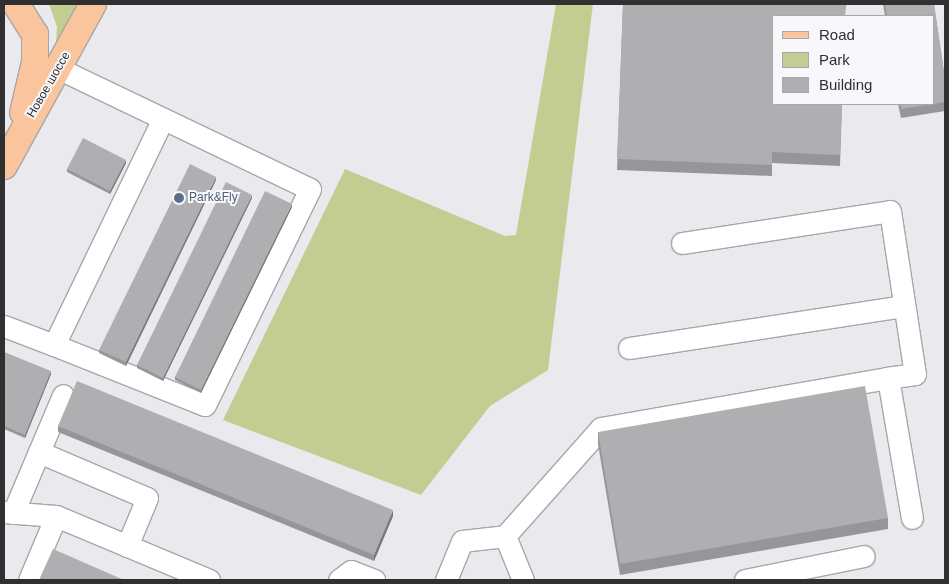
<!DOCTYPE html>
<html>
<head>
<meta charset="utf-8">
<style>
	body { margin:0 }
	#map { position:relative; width:949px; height:584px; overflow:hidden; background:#eaeaee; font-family:Arial,sans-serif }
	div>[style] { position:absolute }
	.green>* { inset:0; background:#c3cc91 }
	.roads { filter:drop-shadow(1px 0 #a7a7aa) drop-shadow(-1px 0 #a7a7aa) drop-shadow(0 1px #a7a7aa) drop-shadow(0 -1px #a7a7aa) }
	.minor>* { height:21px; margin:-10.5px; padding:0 10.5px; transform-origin:10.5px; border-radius:10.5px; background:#fff }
	.major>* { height:26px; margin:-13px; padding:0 13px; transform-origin:13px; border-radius:13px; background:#fac49d }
	.wall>* { inset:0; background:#969699 }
	.shaded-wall>* { inset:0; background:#7a7a7d }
	.building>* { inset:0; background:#afafb2 }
	.dots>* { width:14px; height:14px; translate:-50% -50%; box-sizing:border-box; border:2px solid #f8f7fb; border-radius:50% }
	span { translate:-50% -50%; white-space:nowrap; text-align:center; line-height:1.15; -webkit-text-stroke:4px #f8f7fb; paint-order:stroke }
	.street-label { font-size:12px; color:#303031 }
	.service-label { font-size:12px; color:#4e5e75 }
	.left { translate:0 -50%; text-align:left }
	.frame { position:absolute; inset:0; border:5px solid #303031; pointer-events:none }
	.legend { position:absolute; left:772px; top:15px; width:162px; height:90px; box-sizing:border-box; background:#f8f7fb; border:1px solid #a8a7aa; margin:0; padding:6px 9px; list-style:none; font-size:15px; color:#303031 }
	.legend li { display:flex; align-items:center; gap:10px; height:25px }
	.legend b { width:25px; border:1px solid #a8a7aa }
</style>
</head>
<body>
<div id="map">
	<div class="green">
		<i style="clip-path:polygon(49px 4px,84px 4px,56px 44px,57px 27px)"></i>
		<i style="clip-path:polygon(556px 4px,593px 4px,548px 370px,490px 406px,421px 495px,223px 420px,345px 169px,505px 236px,516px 235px)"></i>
	</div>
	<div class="roads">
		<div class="minor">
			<i style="left:682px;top:243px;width:210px;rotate:-8.7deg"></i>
			<i style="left:890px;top:211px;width:165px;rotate:81.3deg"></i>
			<i style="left:915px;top:374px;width:27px;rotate:172deg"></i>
			<i style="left:4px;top:326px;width:53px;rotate:20.8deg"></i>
			<i style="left:54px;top:345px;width:249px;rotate:-64.3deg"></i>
			<i style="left:54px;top:345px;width:162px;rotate:21.7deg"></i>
			<i style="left:205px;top:405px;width:240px;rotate:-64.1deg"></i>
			<i style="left:310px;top:189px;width:278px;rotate:-154.4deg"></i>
			<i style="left:629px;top:348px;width:278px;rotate:-8.7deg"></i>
			<i style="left:39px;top:452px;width:117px;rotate:23.1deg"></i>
			<i style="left:147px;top:498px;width:52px;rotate:112.6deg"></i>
			<i style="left:4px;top:512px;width:52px;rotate:4.4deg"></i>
			<i style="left:13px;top:513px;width:128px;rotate:-67deg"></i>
			<i style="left:29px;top:580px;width:69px;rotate:-67.1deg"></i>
			<i style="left:56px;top:516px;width:166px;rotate:22.7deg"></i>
			<i style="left:339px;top:580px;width:15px;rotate:-37deg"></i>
			<i style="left:351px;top:571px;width:25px;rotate:21deg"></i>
			<i style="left:446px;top:580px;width:42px;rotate:-67.7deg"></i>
			<i style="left:462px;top:541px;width:43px;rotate:-6.6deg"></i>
			<i style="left:523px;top:580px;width:48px;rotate:-112.2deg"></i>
			<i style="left:505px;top:536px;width:144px;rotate:-48.4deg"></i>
			<i style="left:601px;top:428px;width:291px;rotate:-9.9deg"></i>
			<i style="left:888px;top:378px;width:142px;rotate:80.3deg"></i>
			<i style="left:745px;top:580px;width:121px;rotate:-11.4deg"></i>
		</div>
		<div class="major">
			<i style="left:16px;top:4px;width:36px;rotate:58deg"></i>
			<i style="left:35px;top:34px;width:28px;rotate:90deg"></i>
			<i style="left:35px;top:62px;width:52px;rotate:103.2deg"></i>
			<i style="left:4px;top:166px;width:185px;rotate:-61.2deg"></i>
		</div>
	</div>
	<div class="wall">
		<i style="clip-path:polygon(623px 4px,846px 4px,845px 16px,773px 16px,773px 104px,842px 104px,840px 166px,772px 163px,772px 176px,617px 170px)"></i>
		<i style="clip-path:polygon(883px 4px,934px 4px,945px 79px,945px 111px,901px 118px,898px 104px,933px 104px,933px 16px,885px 16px)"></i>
		<i style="clip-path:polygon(126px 163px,110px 194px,67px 172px,67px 169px)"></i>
		<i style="clip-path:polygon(216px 180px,126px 366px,99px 353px,99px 350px)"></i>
		<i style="clip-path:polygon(252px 198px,163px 381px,137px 368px,137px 365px)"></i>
		<i style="clip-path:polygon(292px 207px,201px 393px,175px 380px,175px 377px)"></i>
		<i style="clip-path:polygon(4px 352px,51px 374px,25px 438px,4px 429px)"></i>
		<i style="clip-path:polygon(58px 426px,393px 516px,374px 561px,58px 432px)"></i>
		<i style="clip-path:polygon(598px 432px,888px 518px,888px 529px,620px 575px,598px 444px)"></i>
	</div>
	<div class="shaded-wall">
		<i style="clip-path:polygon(126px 160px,126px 163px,110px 194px,110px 191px)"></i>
		<i style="clip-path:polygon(216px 177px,216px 180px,126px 366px,126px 362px)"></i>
		<i style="clip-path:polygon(252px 195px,252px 198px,163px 381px,163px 378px)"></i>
		<i style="clip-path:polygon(292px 204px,292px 207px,201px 393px,201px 390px)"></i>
		<i style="clip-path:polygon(51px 371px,51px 374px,25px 438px,25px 435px)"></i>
		<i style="clip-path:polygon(393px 510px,393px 516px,374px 561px,374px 555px)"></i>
	</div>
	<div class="building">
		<i style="clip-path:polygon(623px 4px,845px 4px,845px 16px,773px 16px,773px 104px,842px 104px,840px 155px,772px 152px,772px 165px,617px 159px)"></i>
		<i style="clip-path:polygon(885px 4px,934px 4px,945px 79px,945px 102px,933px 104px,933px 16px,887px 16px)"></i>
		<i style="clip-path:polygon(900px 104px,933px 104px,901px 109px)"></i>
		<i style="clip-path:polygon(83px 138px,126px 160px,110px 191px,67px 169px)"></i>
		<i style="clip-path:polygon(190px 164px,216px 177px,126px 362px,99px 350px)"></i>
		<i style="clip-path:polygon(226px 182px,252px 195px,163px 378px,137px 365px)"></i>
		<i style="clip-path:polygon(265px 191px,292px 204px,201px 390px,175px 377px)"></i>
		<i style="clip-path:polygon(4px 352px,51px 371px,25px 435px,4px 426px)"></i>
		<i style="clip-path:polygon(77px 381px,393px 510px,374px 555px,58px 426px)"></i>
		<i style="clip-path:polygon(865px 386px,888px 518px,620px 564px,598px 432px)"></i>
		<i style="clip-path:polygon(53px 549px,124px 580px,39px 580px)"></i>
	</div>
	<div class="dots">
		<i style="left:179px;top:198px;background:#5c6f8a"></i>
	</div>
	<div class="street-label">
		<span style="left:49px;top:85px;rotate:-60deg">Новое шоссе</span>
	</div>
	<div class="service-label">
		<span class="left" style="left:189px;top:198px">Park&amp;Fly</span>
	</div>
	<div class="frame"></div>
	<ul class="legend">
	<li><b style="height:6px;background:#fac49d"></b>Road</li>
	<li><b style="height:14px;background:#c3cc91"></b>Park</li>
	<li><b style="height:14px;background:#afafb2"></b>Building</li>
	</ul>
</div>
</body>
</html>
